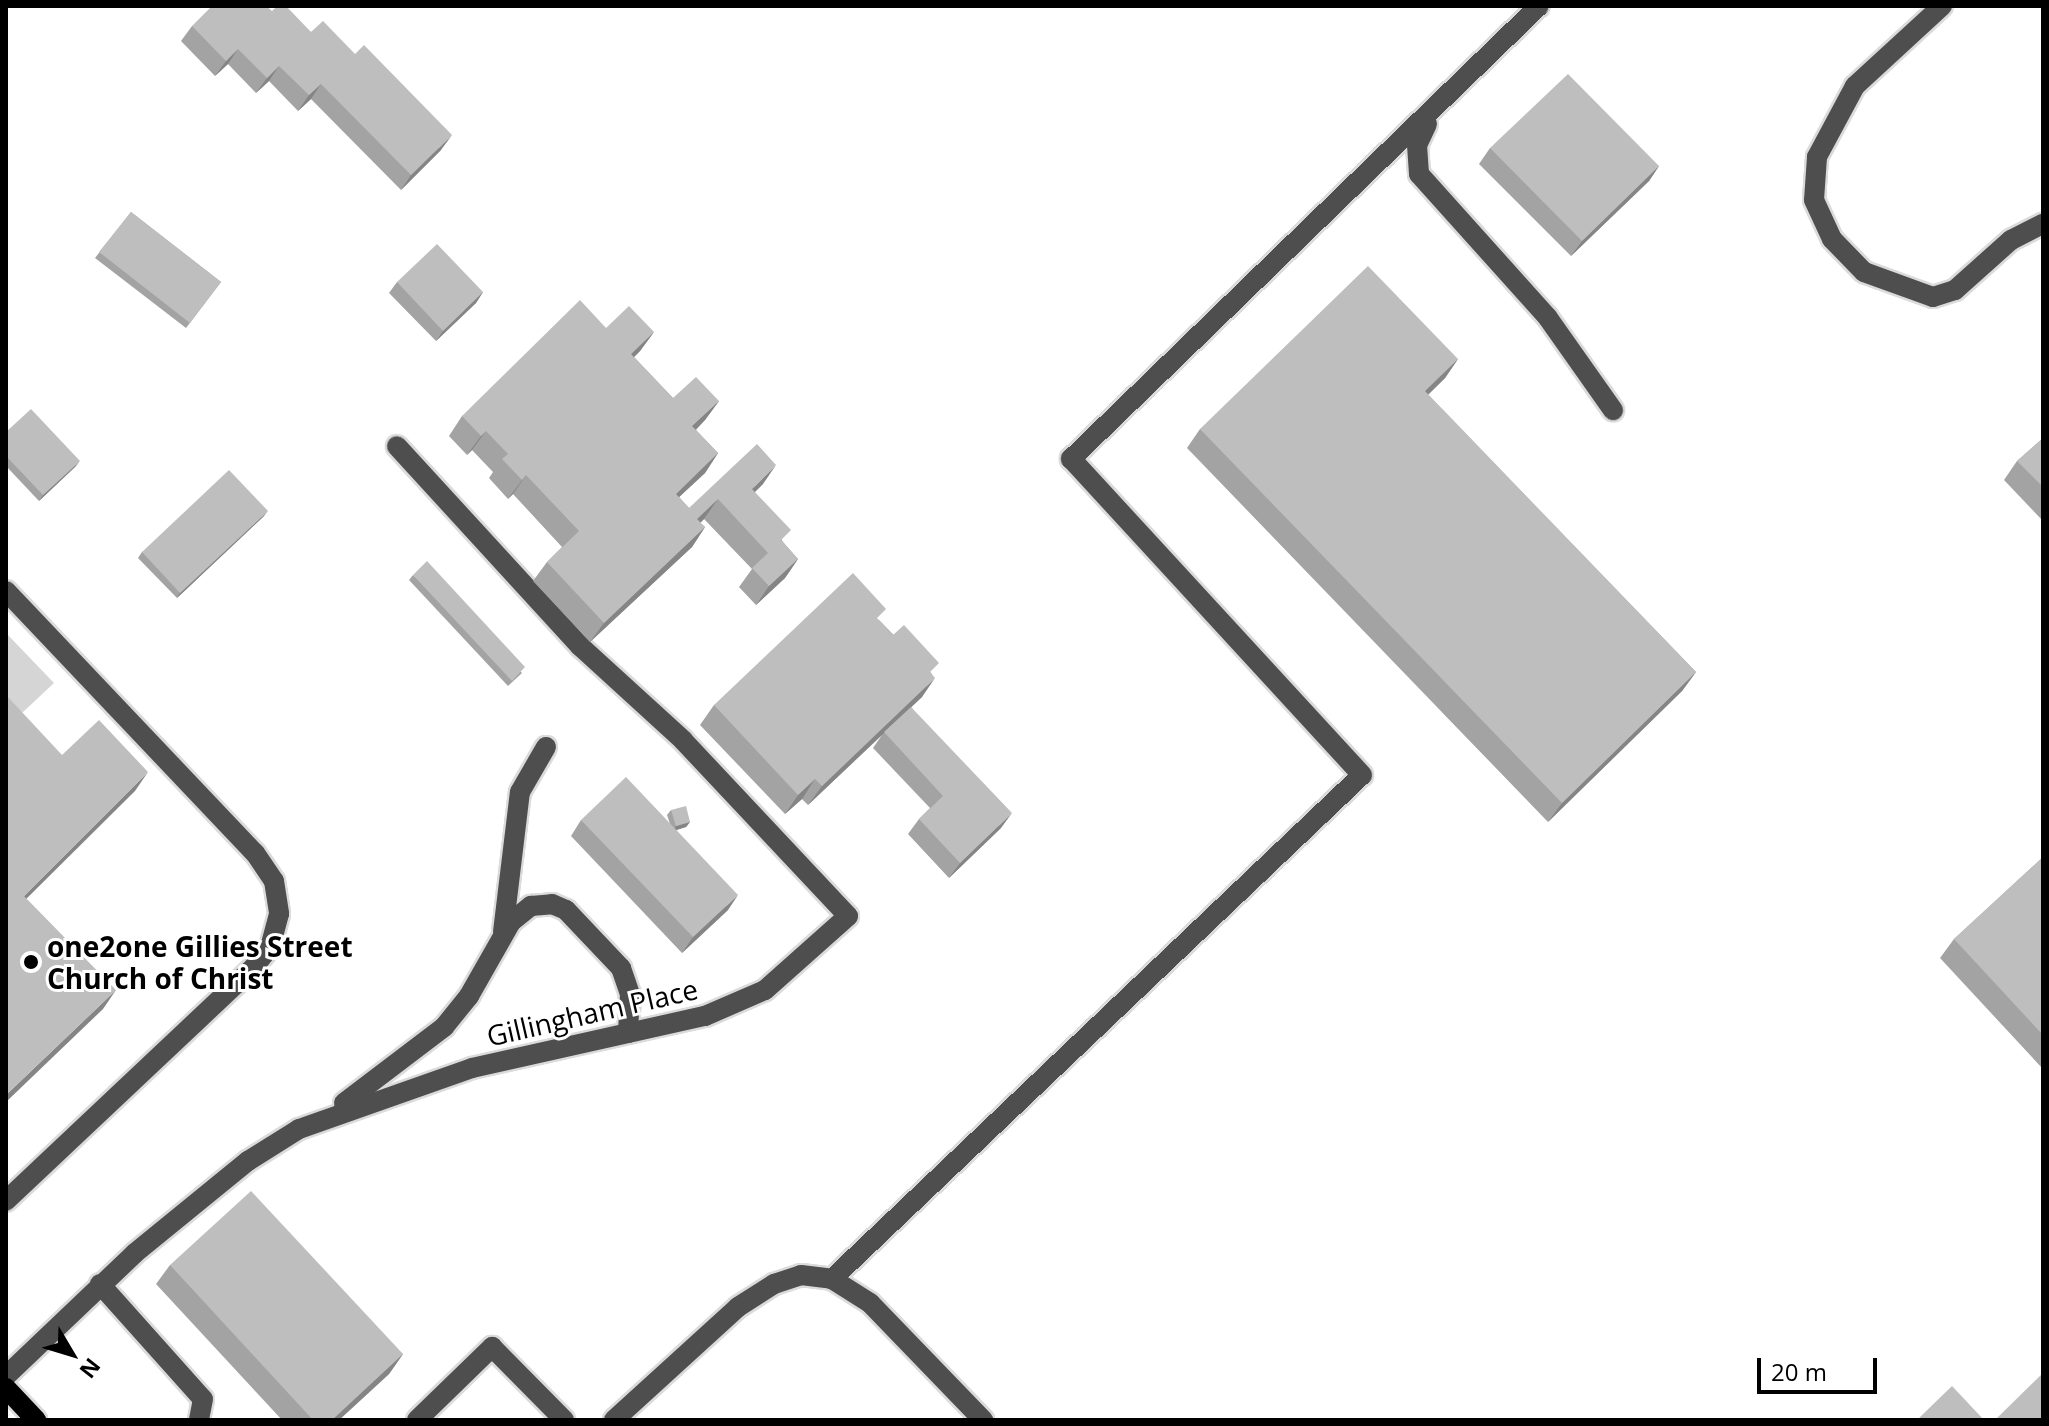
<!DOCTYPE html>
<html>
<head>
<meta charset="utf-8">
<style>
	body { margin:0 }
	#map { position:relative; width:2049px; height:1426px; overflow:hidden; background:#fff; font-family:"Open Sans",sans-serif }
	div>[style] { position:absolute }
	.green>* { inset:0; background:#d5d5d5 }
	.roads { filter:drop-shadow(2px 0 #dbdbdb) drop-shadow(-2px 0 #dbdbdb) drop-shadow(0 2px #dbdbdb) drop-shadow(0 -2px #dbdbdb) }
	.minor>* { height:20px; margin:-10px; padding:0 10px; transform-origin:10px; border-radius:10px; background:#4e4e4e }
	.major>* { height:20px; margin:-10px; padding:0 10px; transform-origin:10px; border-radius:10px; background:#000 }
	.wall>* { inset:0; background:#a3a3a3 }
	.shaded-wall>* { inset:0; background:#858585 }
	.building>* { inset:0; background:#bebebe }
	.dots>* { width:22px; height:22px; translate:-50% -50%; box-sizing:border-box; border:4px solid #fff; border-radius:50% }
	span { translate:-50% -50%; white-space:nowrap; text-align:center; line-height:1.15; -webkit-text-stroke:6px #fff; paint-order:stroke }
	.poi-label { font-size:28px; color:#000; font-weight:700 }
	.left { translate:0 -50%; text-align:left }
	.street-label { font-size:28px; color:#000 }
	.frame { position:absolute; inset:0; border:8px solid #000; pointer-events:none }
	.north { position:absolute; left:32px; top:1314px; width:80px; height:80px; -webkit-text-stroke:6px #fff; paint-order:stroke; rotate:128deg; font-size:22px; font-weight:700; line-height:32px; text-align:center; color:#000 }
	.north::after { content:''; display:block; margin:auto; width:28px; height:36px; background:#000; clip-path:polygon(50% 0,100% 100%,50% 72%,0 100%) }
	.scale { position:absolute; left:1757px; top:1358px; width:120px; height:36px; box-sizing:border-box; border:4px solid #000; border-top:0; padding-left:10px; font-size:24px; line-height:28px; white-space:nowrap; color:#000; -webkit-text-stroke:6px #fff; paint-order:stroke }
</style>
</head>
<body>
<div id="map">
	<div class="green">
		<i style="clip-path:polygon(6px 633px,54px 683px,6px 728px)"></i>
	</div>
	<div class="roads">
		<div class="minor">
			<i style="left:1942px;top:6px;width:118px;rotate:137.4deg"></i>
			<i style="left:1855px;top:86px;width:81px;rotate:118.2deg"></i>
			<i style="left:1817px;top:157px;width:43px;rotate:94deg"></i>
			<i style="left:1814px;top:200px;width:43px;rotate:65.2deg"></i>
			<i style="left:1832px;top:239px;width:46px;rotate:45.9deg"></i>
			<i style="left:1864px;top:272px;width:73px;rotate:19.9deg"></i>
			<i style="left:1933px;top:297px;width:23px;rotate:-18deg"></i>
			<i style="left:1955px;top:290px;width:75px;rotate:-41.8deg"></i>
			<i style="left:2011px;top:240px;width:36px;rotate:-27deg"></i>
			<i style="left:1427px;top:124px;width:23px;rotate:115deg"></i>
			<i style="left:1417px;top:145px;width:29px;rotate:86deg"></i>
			<i style="left:1419px;top:174px;width:193px;rotate:48.1deg"></i>
			<i style="left:1548px;top:318px;width:113px;rotate:54.8deg"></i>
			<i style="left:6px;top:591px;width:361px;rotate:46.5deg"></i>
			<i style="left:255px;top:853px;width:34px;rotate:56deg"></i>
			<i style="left:274px;top:881px;width:33px;rotate:81deg"></i>
			<i style="left:279px;top:914px;width:34px;rotate:105deg"></i>
			<i style="left:270px;top:947px;width:26px;rotate:129deg"></i>
			<i style="left:254px;top:967px;width:341px;rotate:136.7deg"></i>
			<i style="left:503px;top:932px;width:141px;rotate:-83.1deg"></i>
			<i style="left:520px;top:792px;width:52px;rotate:-60deg"></i>
			<i style="left:344px;top:1103px;width:126px;rotate:-37.2deg"></i>
			<i style="left:444px;top:1027px;width:40px;rotate:-51deg"></i>
			<i style="left:469px;top:996px;width:85px;rotate:-60.4deg"></i>
			<i style="left:511px;top:922px;width:26px;rotate:-39deg"></i>
			<i style="left:531px;top:906px;width:21px;rotate:-5deg"></i>
			<i style="left:552px;top:904px;width:15px;rotate:23deg"></i>
			<i style="left:566px;top:910px;width:80px;rotate:46.5deg"></i>
			<i style="left:621px;top:968px;width:28px;rotate:71deg"></i>
			<i style="left:630px;top:994px;width:39px;rotate:93deg"></i>
			<i style="left:832px;top:1279px;width:731px;rotate:-43.56deg"></i>
			<i style="left:1362px;top:775px;width:430px;rotate:-132.6deg"></i>
			<i style="left:1071px;top:459px;width:651px;rotate:-44.07deg"></i>
			<i style="left:100px;top:1284px;width:154px;rotate:48.2deg"></i>
			<i style="left:203px;top:1399px;width:21px;rotate:101deg"></i>
			<i style="left:6px;top:1376px;width:178px;rotate:-43.6deg"></i>
			<i style="left:135px;top:1253px;width:146px;rotate:-39.2deg"></i>
			<i style="left:248px;top:1161px;width:60px;rotate:-32.1deg"></i>
			<i style="left:299px;top:1129px;width:183px;rotate:-19.4deg"></i>
			<i style="left:472px;top:1068px;width:239px;rotate:-12.6deg"></i>
			<i style="left:705px;top:1016px;width:65px;rotate:-23.4deg"></i>
			<i style="left:765px;top:990px;width:111px;rotate:-41.7deg"></i>
			<i style="left:848px;top:916px;width:241px;rotate:-133.2deg"></i>
			<i style="left:683px;top:740px;width:139px;rotate:-137.6deg"></i>
			<i style="left:580px;top:646px;width:271px;rotate:-132.5deg"></i>
			<i style="left:417px;top:1420px;width:105px;rotate:-44.2deg"></i>
			<i style="left:492px;top:1347px;width:103px;rotate:45.4deg"></i>
			<i style="left:614px;top:1420px;width:168px;rotate:-42.3deg"></i>
			<i style="left:738px;top:1307px;width:43px;rotate:-32.6deg"></i>
			<i style="left:774px;top:1284px;width:28px;rotate:-18deg"></i>
			<i style="left:801px;top:1275px;width:31px;rotate:7deg"></i>
			<i style="left:832px;top:1279px;width:45px;rotate:32.3deg"></i>
			<i style="left:870px;top:1303px;width:163px;rotate:46deg"></i>
		</div>
		<div class="major">
			<i style="left:6px;top:1388px;width:44px;rotate:46.8deg"></i>
		</div>
	</div>
	<div class="wall">
		<i style="clip-path:polygon(272px 11px,311px 32px,441px 150px,401px 190px,311px 99px,298px 111px,269px 81px,256px 93px,228px 64px,215px 76px,181px 41px,192px 26px)"></i>
		<i style="clip-path:polygon(1490px 148px,1659px 166px,1649px 181px,1571px 256px,1479px 164px)"></i>
		<i style="clip-path:polygon(131px 212px,221px 282px,186px 328px,95px 258px)"></i>
		<i style="clip-path:polygon(397px 282px,483px 292px,476px 303px,436px 341px,389px 293px)"></i>
		<i style="clip-path:polygon(654px 332px,640px 351px,634px 357px,673px 398px,719px 401px,705px 420px,696px 430px,718px 453px,705px 473px,679px 497px,689px 508px,763px 484px,755px 492px,783px 542px,798px 559px,785px 578px,756px 605px,739px 587px,752px 569px,704px 519px,700px 523px,705px 527px,692px 547px,590px 642px,533px 581px,547px 562px,562px 547px,513px 494px,508px 499px,489px 478px,493px 472px,472px 450px,467px 455px,449px 436px,462px 416px)"></i>
		<i style="clip-path:polygon(1458px 359px,1445px 378px,1428px 395px,1696px 672px,1682px 691px,1548px 822px,1187px 448px,1200px 429px)"></i>
		<i style="clip-path:polygon(6px 432px,76px 466px,39px 501px,6px 466px)"></i>
		<i style="clip-path:polygon(2043px 438px,2043px 521px,2004px 480px,2017px 461px)"></i>
		<i style="clip-path:polygon(264px 516px,177px 598px,138px 558px,142px 552px)"></i>
		<i style="clip-path:polygon(413px 575px,522px 673px,508px 686px,409px 580px)"></i>
		<i style="clip-path:polygon(879px 620px,932px 674px,922px 697px,911px 707px,1001px 828px,949px 878px,908px 834px,919px 819px,930px 808px,873px 748px,882px 735px,808px 805px,802px 799px,785px 814px,700px 725px,714px 705px)"></i>
		<i style="clip-path:polygon(671px 810px,690px 822px,686px 827px,676px 830px,728px 910px,682px 953px,571px 836px,581px 820px,670px 824px,667px 815px)"></i>
		<i style="clip-path:polygon(2043px 857px,2043px 1069px,1940px 958px,1954px 939px)"></i>
		<i style="clip-path:polygon(170px 1265px,403px 1354px,389px 1374px,339px 1420px,282px 1420px,156px 1284px)"></i>
	</div>
	<div class="shaded-wall">
		<i style="clip-path:polygon(238px 49px,228px 64px,215px 76px,226px 61px)"></i>
		<i style="clip-path:polygon(279px 66px,269px 81px,256px 93px,267px 78px)"></i>
		<i style="clip-path:polygon(321px 84px,311px 99px,298px 111px,309px 95px)"></i>
		<i style="clip-path:polygon(452px 135px,441px 150px,401px 190px,411px 175px)"></i>
		<i style="clip-path:polygon(1659px 166px,1649px 181px,1571px 256px,1582px 241px)"></i>
		<i style="clip-path:polygon(483px 292px,476px 303px,436px 341px,443px 331px)"></i>
		<i style="clip-path:polygon(654px 332px,640px 351px,618px 373px,631px 354px)"></i>
		<i style="clip-path:polygon(1458px 359px,1445px 378px,1411px 411px,1425px 391px)"></i>
		<i style="clip-path:polygon(719px 401px,705px 420px,679px 446px,692px 426px)"></i>
		<i style="clip-path:polygon(486px 431px,472px 450px,467px 455px,481px 436px)"></i>
		<i style="clip-path:polygon(718px 453px,705px 473px,662px 513px,676px 494px)"></i>
		<i style="clip-path:polygon(80px 461px,76px 466px,39px 501px,43px 495px)"></i>
		<i style="clip-path:polygon(776px 465px,763px 484px,738px 508px,752px 489px)"></i>
		<i style="clip-path:polygon(526px 475px,513px 494px,508px 499px,522px 480px)"></i>
		<i style="clip-path:polygon(718px 499px,704px 519px,684px 539px,697px 519px)"></i>
		<i style="clip-path:polygon(268px 511px,264px 516px,177px 598px,180px 593px)"></i>
		<i style="clip-path:polygon(705px 527px,692px 547px,590px 642px,604px 623px)"></i>
		<i style="clip-path:polygon(798px 559px,785px 578px,756px 605px,769px 586px)"></i>
		<i style="clip-path:polygon(1696px 672px,1682px 691px,1548px 822px,1562px 803px)"></i>
		<i style="clip-path:polygon(935px 678px,922px 697px,808px 805px,822px 786px)"></i>
		<i style="clip-path:polygon(148px 772px,135px 791px,10px 915px,24px 896px)"></i>
		<i style="clip-path:polygon(815px 779px,802px 799px,785px 814px,798px 795px)"></i>
		<i style="clip-path:polygon(1012px 813px,1001px 828px,949px 878px,960px 863px)"></i>
		<i style="clip-path:polygon(690px 822px,686px 827px,673px 831px,676px 826px)"></i>
		<i style="clip-path:polygon(738px 895px,728px 910px,682px 953px,693px 937px)"></i>
		<i style="clip-path:polygon(116px 990px,103px 1009px,6px 1102px,6px 1095px)"></i>
		<i style="clip-path:polygon(403px 1354px,389px 1374px,339px 1420px,332px 1420px)"></i>
	</div>
	<div class="building">
		<i style="clip-path:polygon(212px 6px,266px 6px,272px 11px,277px 6px,286px 6px,311px 32px,323px 21px,355px 54px,364px 45px,452px 135px,411px 175px,321px 84px,309px 95px,279px 66px,267px 78px,238px 49px,226px 61px,192px 26px)"></i>
		<i style="clip-path:polygon(1568px 74px,1659px 166px,1582px 241px,1490px 148px)"></i>
		<i style="clip-path:polygon(131px 212px,221px 282px,190px 323px,99px 252px)"></i>
		<i style="clip-path:polygon(437px 244px,483px 292px,443px 331px,397px 282px)"></i>
		<i style="clip-path:polygon(1368px 266px,1458px 359px,1425px 391px,1696px 672px,1562px 803px,1200px 429px)"></i>
		<i style="clip-path:polygon(580px 300px,606px 328px,629px 306px,654px 332px,631px 354px,673px 398px,696px 377px,719px 401px,692px 426px,718px 453px,676px 494px,689px 508px,757px 444px,776px 465px,752px 489px,791px 530px,781px 540px,798px 559px,769px 586px,752px 568px,768px 553px,718px 499px,697px 519px,705px 527px,604px 623px,547px 562px,579px 531px,526px 475px,522px 480px,502px 459px,508px 454px,486px 431px,481px 436px,462px 416px)"></i>
		<i style="clip-path:polygon(31px 409px,80px 461px,43px 495px,6px 456px,6px 432px)"></i>
		<i style="clip-path:polygon(2043px 438px,2043px 487px,2017px 461px)"></i>
		<i style="clip-path:polygon(229px 470px,268px 511px,180px 593px,142px 552px)"></i>
		<i style="clip-path:polygon(427px 561px,525px 667px,512px 681px,413px 575px)"></i>
		<i style="clip-path:polygon(853px 573px,886px 609px,877px 618px,893px 635px,904px 625px,939px 663px,930px 672px,935px 678px,822px 786px,815px 779px,798px 795px,714px 705px)"></i>
		<i style="clip-path:polygon(6px 695px,62px 755px,99px 720px,148px 772px,24px 896px,116px 990px,6px 1095px)"></i>
		<i style="clip-path:polygon(911px 707px,1012px 813px,960px 863px,919px 819px,943px 796px,884px 732px)"></i>
		<i style="clip-path:polygon(626px 777px,738px 895px,693px 937px,581px 820px)"></i>
		<i style="clip-path:polygon(686px 806px,690px 822px,676px 826px,671px 810px)"></i>
		<i style="clip-path:polygon(2043px 857px,2043px 1035px,1954px 939px)"></i>
		<i style="clip-path:polygon(251px 1191px,403px 1354px,332px 1420px,313px 1420px,170px 1265px)"></i>
		<i style="clip-path:polygon(2043px 1373px,2043px 1420px,1995px 1420px)"></i>
		<i style="clip-path:polygon(1952px 1386px,1984px 1420px,1917px 1420px)"></i>
	</div>
	<div class="dots">
		<i style="left:31px;top:962px;background:#000"></i>
	</div>
	<div class="poi-label">
		<span class="left" style="left:47px;top:962px">one2one Gillies Street<br>Church of Christ</span>
	</div>
	<div class="street-label">
		<span style="left:592px;top:1012px;rotate:-13deg">Gillingham Place</span>
	</div>
	<div class="frame"></div>
	<div class="north">N</div>
	<div class="scale">20 m</div>
</div>
</body>
</html>
